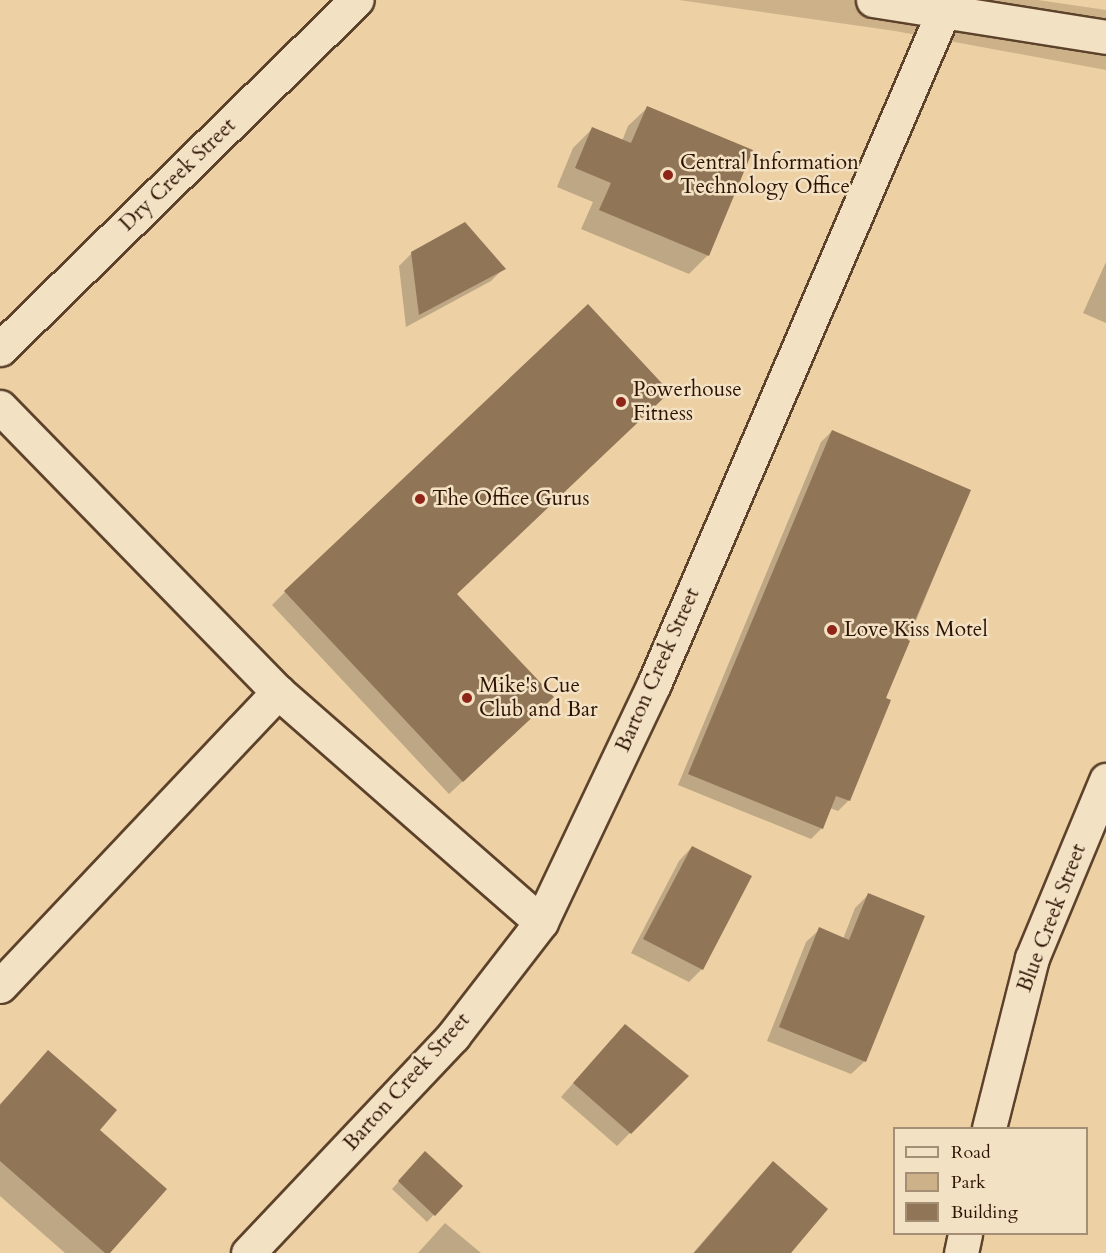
<!DOCTYPE html>
<html>
<head>
<meta charset="utf-8">
<style>
	body { margin:0 }
	#map { position:relative; width:1106px; height:1253px; overflow:hidden; background:#edd1a5; font-family:Cardo,serif }
	div>[style] { position:absolute }
	.green>* { inset:0; background:#ccb189 }
	.shadow>* { inset:0; background:#0003 }
	.building>* { inset:0; background:#917557 }
	.roads { filter:drop-shadow(2px 0 #5d422b) drop-shadow(-2px 0 #5d422b) drop-shadow(0 2px #5d422b) drop-shadow(0 -2px #5d422b) }
	.minor>* { height:33px; margin:-16.5px; padding:0 16.5px; transform-origin:16.5px; border-radius:16.5px; background:#f3e1c4 }
	.dots>* { width:16px; height:16px; translate:-50% -50%; box-sizing:border-box; border:3px solid #f3e1c4; border-radius:50% }
	span { translate:-50% -50%; white-space:nowrap; text-align:center; line-height:1.15; -webkit-text-stroke:5px #f3e1c4; paint-order:stroke }
	.poi-label { font-size:21px; color:#2d1202 }
	.left { translate:0 -50%; text-align:left }
	.street-label { font-size:21px; color:#2d1202 }
	.legend { position:absolute; left:893px; top:1127px; width:195px; height:108px; box-sizing:border-box; background:#f3e1c4; border:2px solid #a48e76; margin:0; padding:8px 10px; list-style:none; font-size:18px; color:#2d1202 }
	.legend li { display:flex; align-items:center; gap:12px; height:30px }
	.legend b { width:30px; border:2px solid #a48e76 }
</style>
</head>
<body>
<div id="map">
	<div class="green">
		<i style="clip-path:polygon(679px 0,1038px 0,1106px 10px,1106px 70px,895px 31px)"></i>
	</div>
	<div class="shadow">
		<i style="clip-path:polygon(647px 108px,708px 255px,689px 274px,581px 229px,593px 202px,557px 187px,573px 148px,592px 129px,622px 141px,628px 126px)"></i>
		<i style="clip-path:polygon(412px 253px,504px 268px,491px 281px,406px 327px,399px 266px)"></i>
		<i style="clip-path:polygon(1106px 262px,1106px 323px,1083px 313px)"></i>
		<i style="clip-path:polygon(832px 431px,969px 491px,884px 699px,849px 800px,838px 811px,830px 808px,822px 828px,811px 839px,678px 785px,821px 442px)"></i>
		<i style="clip-path:polygon(285px 592px,455px 595px,539px 710px,449px 794px,272px 605px)"></i>
		<i style="clip-path:polygon(692px 847px,702px 969px,689px 982px,631px 953px,679px 861px)"></i>
		<i style="clip-path:polygon(869px 894px,865px 1061px,851px 1074px,767px 1041px,806px 942px,820px 929px,843px 939px,855px 908px)"></i>
		<i style="clip-path:polygon(612px 1039px,686px 1076px,617px 1146px,561px 1097px)"></i>
		<i style="clip-path:polygon(48px 1052px,98px 1130px,108px 1253px,65px 1253px,0 1196px,0 1104px)"></i>
		<i style="clip-path:polygon(419px 1159px,461px 1186px,427px 1222px,392px 1189px)"></i>
		<i style="clip-path:polygon(773px 1163px,789px 1253px,693px 1253px,758px 1178px)"></i>
		<i style="clip-path:polygon(445px 1223px,481px 1253px,418px 1253px)"></i>
	</div>
	<div class="building">
		<i style="clip-path:polygon(647px 106px,753px 150px,709px 256px,599px 210px,611px 183px,575px 168px,592px 127px,631px 143px)"></i>
		<i style="clip-path:polygon(465px 222px,506px 269px,419px 315px,411px 252px)"></i>
		<i style="clip-path:polygon(588px 304px,670px 392px,457px 594px,554px 697px,463px 782px,284px 591px)"></i>
		<i style="clip-path:polygon(832px 430px,971px 490px,907px 639px,910px 641px,886px 698px,891px 700px,850px 801px,836px 796px,823px 829px,688px 774px)"></i>
		<i style="clip-path:polygon(692px 846px,752px 876px,703px 970px,643px 939px)"></i>
		<i style="clip-path:polygon(868px 893px,925px 916px,866px 1062px,779px 1027px,819px 927px,849px 940px)"></i>
		<i style="clip-path:polygon(625px 1024px,689px 1076px,631px 1134px,573px 1083px)"></i>
		<i style="clip-path:polygon(48px 1050px,117px 1110px,100px 1130px,167px 1189px,110px 1253px,105px 1253px,0 1161px,0 1105px)"></i>
		<i style="clip-path:polygon(425px 1151px,463px 1186px,435px 1216px,398px 1181px)"></i>
		<i style="clip-path:polygon(773px 1161px,828px 1209px,791px 1253px,694px 1253px)"></i>
	</div>
	<div class="roads">
		<div class="minor">
			<i style="left:873px;top:0;width:236px;rotate:9deg"></i>
			<i style="left:0;top:349px;width:499px;rotate:-44.4deg"></i>
			<i style="left:0;top:407px;width:398px;rotate:45.7deg"></i>
			<i style="left:278px;top:692px;width:349px;rotate:41.2deg"></i>
			<i style="left:0;top:986px;width:405px;rotate:-46.6deg"></i>
			<i style="left:989px;top:1128px;width:175px;rotate:-75.8deg"></i>
			<i style="left:1032px;top:958px;width:193px;rotate:-67.4deg"></i>
			<i style="left:248px;top:1253px;width:299px;rotate:-46.6deg"></i>
			<i style="left:453px;top:1036px;width:144px;rotate:-52.3deg"></i>
			<i style="left:541px;top:922px;width:263px;rotate:-64.6deg"></i>
			<i style="left:654px;top:684px;width:734px;rotate:-66.72deg"></i>
			<i style="left:961px;top:1253px;width:19px;rotate:-78deg"></i>
		</div>
	</div>
	<div class="dots">
		<i style="left:668px;top:175px;background:#8f2418"></i>
		<i style="left:621px;top:402px;background:#8f2418"></i>
		<i style="left:420px;top:499px;background:#8f2418"></i>
		<i style="left:832px;top:630px;background:#8f2418"></i>
		<i style="left:467px;top:698px;background:#8f2418"></i>
	</div>
	<div class="poi-label">
		<span class="left" style="left:680px;top:175px">Central Information<br>Technology Office</span>
		<span class="left" style="left:633px;top:402px">Powerhouse<br>Fitness</span>
		<span class="left" style="left:432px;top:499px">The Office Gurus</span>
		<span class="left" style="left:844px;top:630px">Love Kiss Motel</span>
		<span class="left" style="left:479px;top:698px">Mike's Cue<br>Club and Bar</span>
	</div>
	<div class="street-label">
		<span style="left:178px;top:175px;rotate:-44deg">Dry Creek Street</span>
		<span style="left:658px;top:670px;rotate:-66deg">Barton Creek Street</span>
		<span style="left:1052px;top:918px;rotate:-69deg">Blue Creek Street</span>
		<span style="left:407px;top:1082px;rotate:-48deg">Barton Creek Street</span>
	</div>
	<ul class="legend">
	<li><b style="height:8px;background:#f3e1c4"></b>Road</li>
	<li><b style="height:16px;background:#ccb189"></b>Park</li>
	<li><b style="height:16px;background:#917557"></b>Building</li>
	</ul>
</div>
</body>
</html>
